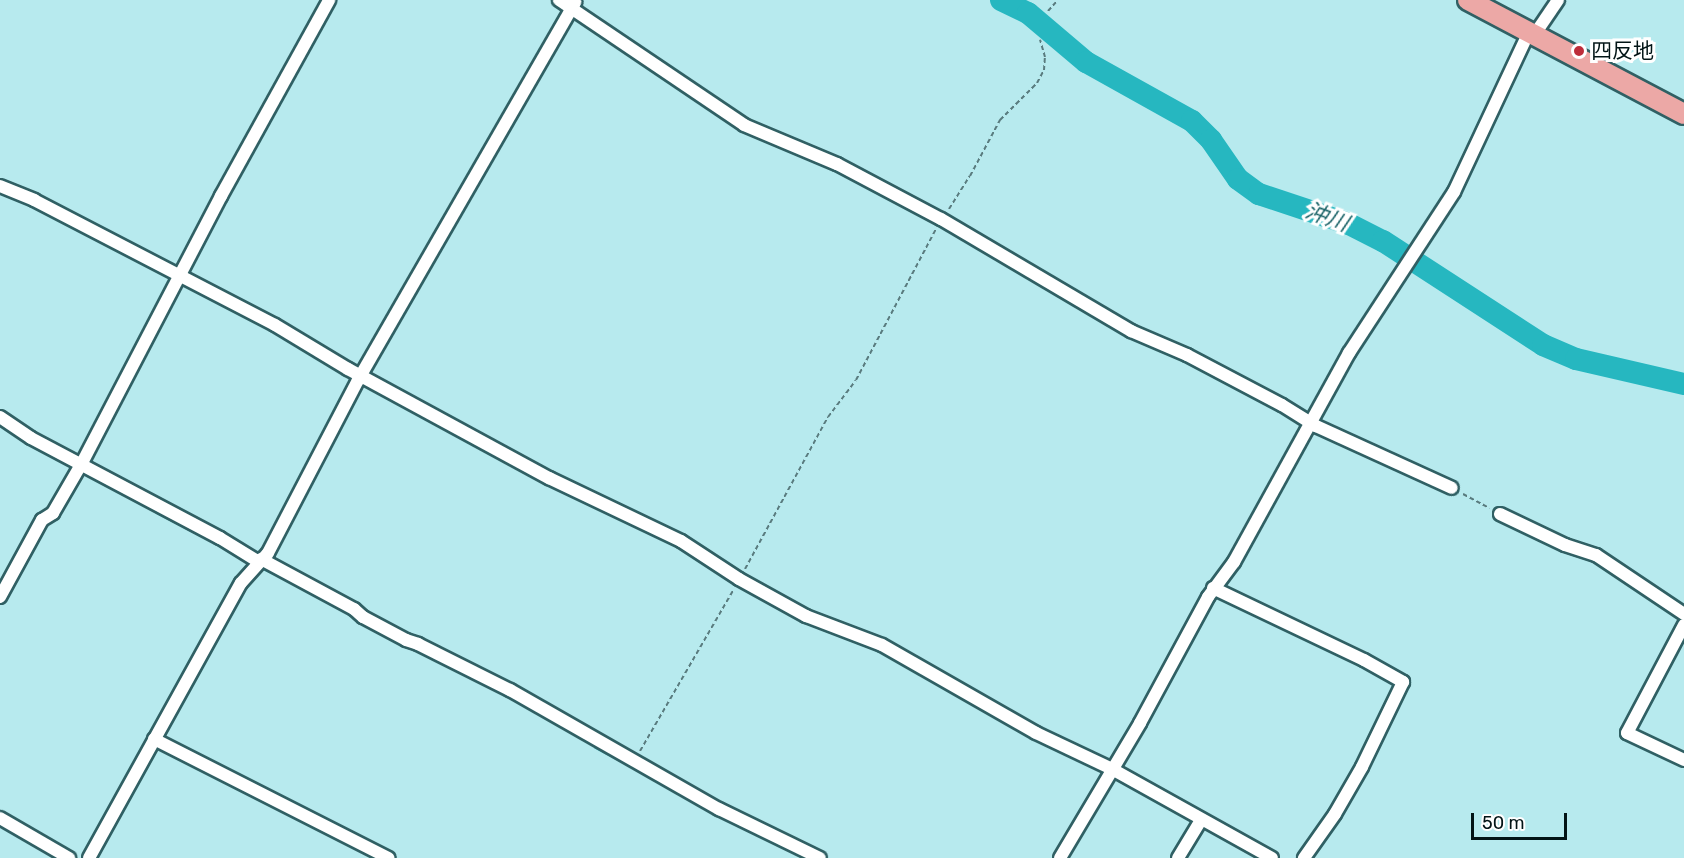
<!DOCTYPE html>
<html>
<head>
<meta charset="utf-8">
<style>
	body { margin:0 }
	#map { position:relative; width:1684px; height:858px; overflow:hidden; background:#b7eaee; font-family:Rubik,"Noto Sans JP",sans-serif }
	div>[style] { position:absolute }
	.stream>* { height:4px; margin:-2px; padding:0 2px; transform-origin:2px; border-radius:2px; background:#26b7c0 }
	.river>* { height:22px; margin:-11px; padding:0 11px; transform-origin:11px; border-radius:11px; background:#26b7c0 }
	.path>* { height:2px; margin-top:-1px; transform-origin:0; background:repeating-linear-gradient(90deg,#597b7e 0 4.5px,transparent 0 7.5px) }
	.roads { filter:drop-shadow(2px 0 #306064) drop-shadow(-2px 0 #306064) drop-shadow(0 2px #306064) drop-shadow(0 -2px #306064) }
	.minor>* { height:12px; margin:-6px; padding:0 6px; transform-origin:6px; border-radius:6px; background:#fff }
	.trunk>* { height:20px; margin:-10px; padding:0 10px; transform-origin:10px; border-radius:10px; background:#eca8a6 }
	.dots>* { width:16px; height:16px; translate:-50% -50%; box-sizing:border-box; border:3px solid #fff; border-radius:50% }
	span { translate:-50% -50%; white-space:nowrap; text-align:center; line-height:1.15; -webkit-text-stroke:6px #fff; paint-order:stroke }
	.poi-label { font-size:21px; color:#021416 }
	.left { translate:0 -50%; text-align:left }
	.water-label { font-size:22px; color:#1a6368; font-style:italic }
	.scale { position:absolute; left:1471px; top:813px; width:96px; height:27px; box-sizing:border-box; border:3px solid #021416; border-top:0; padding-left:8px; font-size:18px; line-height:21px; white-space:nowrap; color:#021416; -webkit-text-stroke:4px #fff; paint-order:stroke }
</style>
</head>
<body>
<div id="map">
	<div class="stream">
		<i style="left:0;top:424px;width:23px;rotate:34deg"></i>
		<i style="left:157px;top:512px;width:50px;rotate:27.6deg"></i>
		<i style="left:261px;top:567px;width:23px;rotate:25deg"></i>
		<i style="left:596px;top:747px;width:51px;rotate:28.1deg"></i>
		<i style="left:710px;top:810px;width:16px;rotate:27deg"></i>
	</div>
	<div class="river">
		<i style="left:1001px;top:0;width:30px;rotate:26deg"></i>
		<i style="left:1028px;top:13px;width:76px;rotate:40.2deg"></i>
		<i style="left:1086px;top:62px;width:121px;rotate:29.1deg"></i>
		<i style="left:1192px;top:121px;width:27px;rotate:45deg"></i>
		<i style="left:1211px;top:140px;width:47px;rotate:55.3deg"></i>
		<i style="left:1238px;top:179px;width:26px;rotate:36deg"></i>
		<i style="left:1259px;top:194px;width:95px;rotate:18.4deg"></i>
		<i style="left:1349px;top:224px;width:38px;rotate:27deg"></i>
		<i style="left:1383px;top:241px;width:191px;rotate:33deg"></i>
		<i style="left:1543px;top:345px;width:36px;rotate:23deg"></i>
		<i style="left:1576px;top:359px;width:111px;rotate:13deg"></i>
	</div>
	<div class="path">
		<i style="left:1048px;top:11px;width:15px;rotate:-48deg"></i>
		<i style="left:949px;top:209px;width:39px;rotate:-58deg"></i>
		<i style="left:970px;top:176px;width:64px;rotate:-61.8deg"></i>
		<i style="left:1000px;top:120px;width:52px;rotate:-45deg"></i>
		<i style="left:1037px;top:83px;width:15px;rotate:-62deg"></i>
		<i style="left:1044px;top:70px;width:13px;rotate:-86deg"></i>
		<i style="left:1045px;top:57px;width:18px;rotate:-106deg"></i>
		<i style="left:1463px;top:494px;width:30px;rotate:28deg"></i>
		<i style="left:745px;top:569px;width:173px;rotate:-61.4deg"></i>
		<i style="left:828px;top:417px;width:46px;rotate:-52.9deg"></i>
		<i style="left:856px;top:380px;width:171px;rotate:-62.1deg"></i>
		<i style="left:640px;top:751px;width:187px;rotate:-59.9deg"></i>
	</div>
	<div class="roads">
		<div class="minor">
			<i style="left:559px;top:0;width:223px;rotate:34deg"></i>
			<i style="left:744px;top:125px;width:101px;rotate:22.8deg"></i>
			<i style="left:837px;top:164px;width:118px;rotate:27.9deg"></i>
			<i style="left:941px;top:219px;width:221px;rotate:30.5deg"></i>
			<i style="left:1131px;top:331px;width:61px;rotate:23.2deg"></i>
			<i style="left:1187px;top:355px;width:107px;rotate:27.8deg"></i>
			<i style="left:1282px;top:405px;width:40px;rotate:32deg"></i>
			<i style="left:1316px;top:426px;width:149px;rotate:24.5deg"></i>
			<i style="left:1535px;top:34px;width:41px;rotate:-55.9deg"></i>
			<i style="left:0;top:186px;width:37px;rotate:22deg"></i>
			<i style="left:34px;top:200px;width:271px;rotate:27.4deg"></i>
			<i style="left:275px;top:325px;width:85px;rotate:31.1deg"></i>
			<i style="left:348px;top:369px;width:229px;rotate:28.5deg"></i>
			<i style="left:549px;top:478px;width:146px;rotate:25.5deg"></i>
			<i style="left:681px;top:541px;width:69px;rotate:33.2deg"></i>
			<i style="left:739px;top:579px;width:77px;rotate:28.9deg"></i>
			<i style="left:806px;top:616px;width:81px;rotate:20.9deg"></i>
			<i style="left:882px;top:645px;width:177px;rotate:29.7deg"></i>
			<i style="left:1036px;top:733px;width:84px;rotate:25.3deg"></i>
			<i style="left:1112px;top:769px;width:183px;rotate:29.1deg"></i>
			<i style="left:0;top:417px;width:37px;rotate:34deg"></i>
			<i style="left:31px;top:438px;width:214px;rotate:27.9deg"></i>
			<i style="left:220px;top:538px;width:46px;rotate:31.6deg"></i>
			<i style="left:1500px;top:514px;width:72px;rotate:25.5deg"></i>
			<i style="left:1565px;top:545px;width:33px;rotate:18deg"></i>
			<i style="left:1596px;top:555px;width:106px;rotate:33.8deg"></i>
			<i style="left:261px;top:559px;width:106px;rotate:28.3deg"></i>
			<i style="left:354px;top:609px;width:12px;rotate:42deg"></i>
			<i style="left:363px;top:617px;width:49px;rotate:28.1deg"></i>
			<i style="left:406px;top:640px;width:13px;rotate:18deg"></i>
			<i style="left:418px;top:644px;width:103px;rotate:26.6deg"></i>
			<i style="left:510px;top:690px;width:241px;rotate:29.7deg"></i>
			<i style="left:719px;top:809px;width:112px;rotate:25.9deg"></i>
			<i style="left:1213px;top:588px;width:167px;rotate:25.5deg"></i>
			<i style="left:1364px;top:660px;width:45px;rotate:29.4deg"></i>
			<i style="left:1403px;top:682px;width:94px;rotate:115.8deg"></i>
			<i style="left:1362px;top:767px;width:54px;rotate:119.9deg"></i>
			<i style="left:1335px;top:814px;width:54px;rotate:125.2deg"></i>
			<i style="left:0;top:597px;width:88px;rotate:-61.4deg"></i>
			<i style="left:42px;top:520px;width:13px;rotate:-32deg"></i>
			<i style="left:53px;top:513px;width:58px;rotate:-59.9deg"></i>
			<i style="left:82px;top:463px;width:301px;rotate:-62.5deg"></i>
			<i style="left:221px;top:196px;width:224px;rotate:-61.1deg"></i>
			<i style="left:1684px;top:625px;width:122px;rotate:117.8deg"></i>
			<i style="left:1627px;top:733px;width:63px;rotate:25.3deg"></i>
			<i style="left:154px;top:739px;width:263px;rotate:26.9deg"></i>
			<i style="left:0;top:818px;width:80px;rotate:30.1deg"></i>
			<i style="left:89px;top:858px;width:314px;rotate:-61.1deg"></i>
			<i style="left:241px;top:583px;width:40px;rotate:-48deg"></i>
			<i style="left:268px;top:553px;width:195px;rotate:-62.5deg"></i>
			<i style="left:358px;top:380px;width:436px;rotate:-60.1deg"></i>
			<i style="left:1060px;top:858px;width:157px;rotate:-59.3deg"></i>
			<i style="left:1140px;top:723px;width:143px;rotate:-61.6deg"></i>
			<i style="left:1208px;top:597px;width:44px;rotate:-53.4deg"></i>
			<i style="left:1234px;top:562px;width:239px;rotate:-61.2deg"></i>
			<i style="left:1349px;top:353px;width:192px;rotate:-56.9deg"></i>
			<i style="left:1454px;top:192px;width:177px;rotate:-64.9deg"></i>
			<i style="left:1178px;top:858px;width:44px;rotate:-58.8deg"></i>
		</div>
		<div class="trunk">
			<i style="left:1468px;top:0;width:244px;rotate:27.8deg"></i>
		</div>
	</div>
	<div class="dots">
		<i style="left:1579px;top:51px;background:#bd2d3a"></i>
	</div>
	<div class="poi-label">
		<span class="left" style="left:1591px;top:51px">四反地</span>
	</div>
	<div class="water-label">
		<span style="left:1327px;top:217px;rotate:20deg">沖川</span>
	</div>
	<div class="scale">50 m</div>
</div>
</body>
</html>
